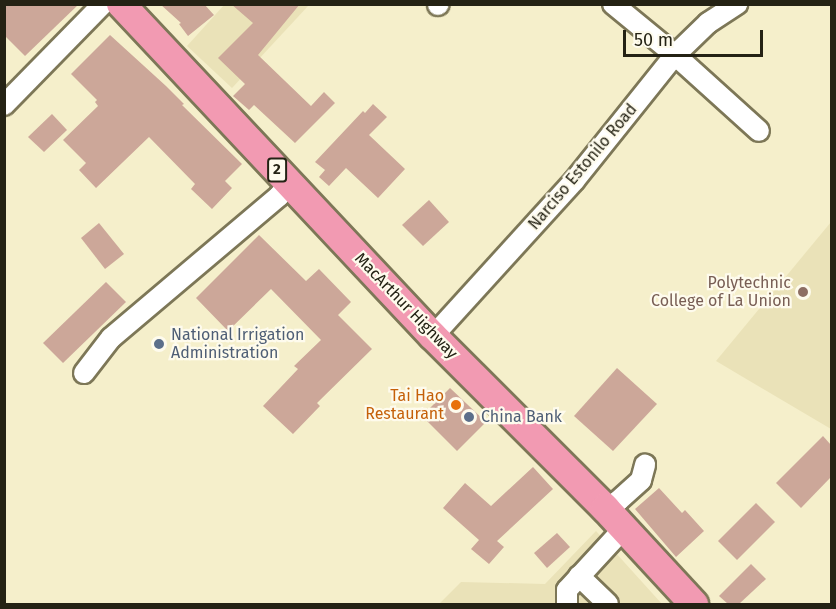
<!DOCTYPE html>
<html>
<head>
<meta charset="utf-8">
<style>
	body { margin:0 }
	#map { position:relative; width:836px; height:609px; overflow:hidden; background:#f5efcb; font-family:"Fira Sans",sans-serif }
	div>[style] { position:absolute }
	.built>* { inset:0; background:#eae2b8 }
	.building>* { inset:0; background:#cca799 }
	.roads { filter:drop-shadow(2px 0 #7d7757) drop-shadow(-2px 0 #7d7757) drop-shadow(0 2px #7d7757) drop-shadow(0 -2px #7d7757) }
	.minor>* { height:20px; margin:-10px; padding:0 10px; transform-origin:10px; border-radius:10px; background:#fff }
	.highway>* { height:28px; margin:-14px; padding:0 14px; transform-origin:14px; border-radius:14px; background:#f29ab2 }
	.dots>* { width:16px; height:16px; translate:-50% -50%; box-sizing:border-box; border:3px solid #fefbed; border-radius:50% }
	span { translate:-50% -50%; white-space:nowrap; text-align:center; line-height:1.15; -webkit-text-stroke:4.5px #fefbed; paint-order:stroke }
	.shield-label span { padding:2px 4px; background:#fefbed; border:2px solid; border-radius:4px; -webkit-text-stroke-width:0 }
	.shield-label { font-size:15px; color:#242214; font-weight:700 }
	.street-label { font-size:16px; color:#242214 }
	.education-label { font-size:16px; color:#785e54 }
	.right { translate:-100% -50%; text-align:right }
	.service-label { font-size:16px; color:#4e5e75 }
	.left { translate:0 -50%; text-align:left }
	.food-label { font-size:16px; color:#c56008 }
	.frame { position:absolute; inset:0; border:6px solid #242214; pointer-events:none }
	.scale { position:absolute; left:623px; top:30px; width:140px; height:27px; box-sizing:border-box; border:3px solid #242214; border-top:0; padding-left:8px; font-size:18px; line-height:21px; white-space:nowrap; color:#242214; -webkit-text-stroke:4px #fefbed; paint-order:stroke }
</style>
</head>
<body>
<div id="map">
	<div class="built">
		<i style="clip-path:polygon(224px 5px,309px 5px,232px 88px,187px 46px)"></i>
		<i style="clip-path:polygon(831px 222px,831px 429px,716px 361px)"></i>
		<i style="clip-path:polygon(596px 531px,662px 604px,439px 604px,461px 582px,545px 584px)"></i>
	</div>
	<div class="building">
		<i style="clip-path:polygon(4px 4px,79px 4px,25px 56px,4px 35px)"></i>
		<i style="clip-path:polygon(160px 4px,204px 4px,214px 15px,188px 36px,179px 24px,181px 23px)"></i>
		<i style="clip-path:polygon(231px 4px,300px 4px,258px 55px,311px 106px,324px 92px,335px 103px,295px 143px,254px 105px,249px 110px,233px 96px,245px 84px,218px 58px,253px 23px)"></i>
		<i style="clip-path:polygon(110px 35px,166px 86px,184px 104px,182px 105px,242px 164px,225px 181px,232px 188px,212px 209px,191px 189px,195px 184px,149px 137px,96px 188px,79px 170px,86px 163px,63px 140px,98px 106px,95px 102px,97px 100px,71px 74px)"></i>
		<i style="clip-path:polygon(373px 104px,387px 117px,369px 135px,405px 169px,378px 198px,346px 168px,329px 186px,319px 177px,325px 170px,315px 162px,363px 111px,365px 113px)"></i>
		<i style="clip-path:polygon(52px 114px,67px 130px,44px 152px,28px 137px)"></i>
		<i style="clip-path:polygon(429px 200px,449px 222px,423px 246px,402px 225px)"></i>
		<i style="clip-path:polygon(99px 223px,124px 254px,105px 269px,81px 238px)"></i>
		<i style="clip-path:polygon(259px 235px,306px 281px,319px 269px,351px 302px,338px 315px,372px 349px,317px 403px,320px 406px,293px 434px,263px 406px,298px 369px,294px 366px,321px 340px,271px 289px,228px 331px,196px 298px)"></i>
		<i style="clip-path:polygon(106px 282px,126px 302px,63px 363px,43px 343px)"></i>
		<i style="clip-path:polygon(617px 368px,657px 404px,613px 451px,574px 416px)"></i>
		<i style="clip-path:polygon(450px 388px,486px 422px,457px 451px,422px 416px)"></i>
		<i style="clip-path:polygon(823px 436px,831px 445px,831px 477px,801px 508px,776px 483px)"></i>
		<i style="clip-path:polygon(533px 467px,553px 489px,497px 541px,504px 547px,489px 564px,471px 549px,479px 540px,443px 508px,465px 483px,491px 506px)"></i>
		<i style="clip-path:polygon(659px 488px,682px 513px,685px 510px,704px 531px,676px 557px,635px 509px)"></i>
		<i style="clip-path:polygon(756px 503px,775px 522px,737px 560px,718px 541px)"></i>
		<i style="clip-path:polygon(557px 533px,570px 547px,547px 568px,534px 553px)"></i>
		<i style="clip-path:polygon(751px 564px,766px 579px,739px 604px,728px 604px,719px 596px)"></i>
	</div>
	<div class="roads">
		<div class="minor">
			<i style="left:613px;top:4px;width:80px;rotate:39.4deg"></i>
			<i style="left:675px;top:55px;width:113px;rotate:42.1deg"></i>
			<i style="left:438px;top:5px;width:1px;rotate:-45deg"></i>
			<i style="left:4px;top:105px;width:141px;rotate:-45.6deg"></i>
			<i style="left:433px;top:336px;width:210px;rotate:-47.7deg"></i>
			<i style="left:574px;top:181px;width:161px;rotate:-51.3deg"></i>
			<i style="left:675px;top:55px;width:46px;rotate:-44.1deg"></i>
			<i style="left:708px;top:23px;width:35px;rotate:-33deg"></i>
			<i style="left:84px;top:373px;width:44px;rotate:-52.4deg"></i>
			<i style="left:111px;top:338px;width:220px;rotate:-40.2deg"></i>
			<i style="left:279px;top:196px;width:16px;rotate:-52deg"></i>
			<i style="left:605px;top:508px;width:15px;rotate:-28deg"></i>
			<i style="left:618px;top:501px;width:31px;rotate:-42deg"></i>
			<i style="left:641px;top:480px;width:16px;rotate:-75deg"></i>
			<i style="left:579px;top:576px;width:40px;rotate:44deg"></i>
			<i style="left:567px;top:604px;width:14px;rotate:-90deg"></i>
			<i style="left:567px;top:590px;width:84px;rotate:-47.4deg"></i>
		</div>
		<div class="highway">
			<i style="left:121px;top:4px;width:456px;rotate:46.8deg"></i>
			<i style="left:433px;top:336px;width:243px;rotate:45deg"></i>
			<i style="left:605px;top:508px;width:131px;rotate:47.2deg"></i>
		</div>
	</div>
	<div class="dots">
		<i style="left:803px;top:292px;background:#8d6e63"></i>
		<i style="left:159px;top:344px;background:#5c6f8a"></i>
		<i style="left:456px;top:405px;background:#e8710a"></i>
		<i style="left:469px;top:417px;background:#5c6f8a"></i>
	</div>
	<div class="shield-label">
		<span style="left:277px;top:170px">2</span>
	</div>
	<div class="street-label">
		<span style="left:583px;top:167px;rotate:-50deg">Narciso Estonilo Road</span>
		<span style="left:406px;top:306px;rotate:46deg">MacArthur Highway</span>
	</div>
	<div class="education-label">
		<span class="right" style="left:791px;top:292px">Polytechnic<br>College of La Union</span>
	</div>
	<div class="service-label">
		<span class="left" style="left:171px;top:344px">National Irrigation<br>Administration</span>
		<span class="left" style="left:481px;top:417px">China Bank</span>
	</div>
	<div class="food-label">
		<span class="right" style="left:444px;top:405px">Tai Hao<br>Restaurant</span>
	</div>
	<div class="frame"></div>
	<div class="scale">50 m</div>
</div>
</body>
</html>
